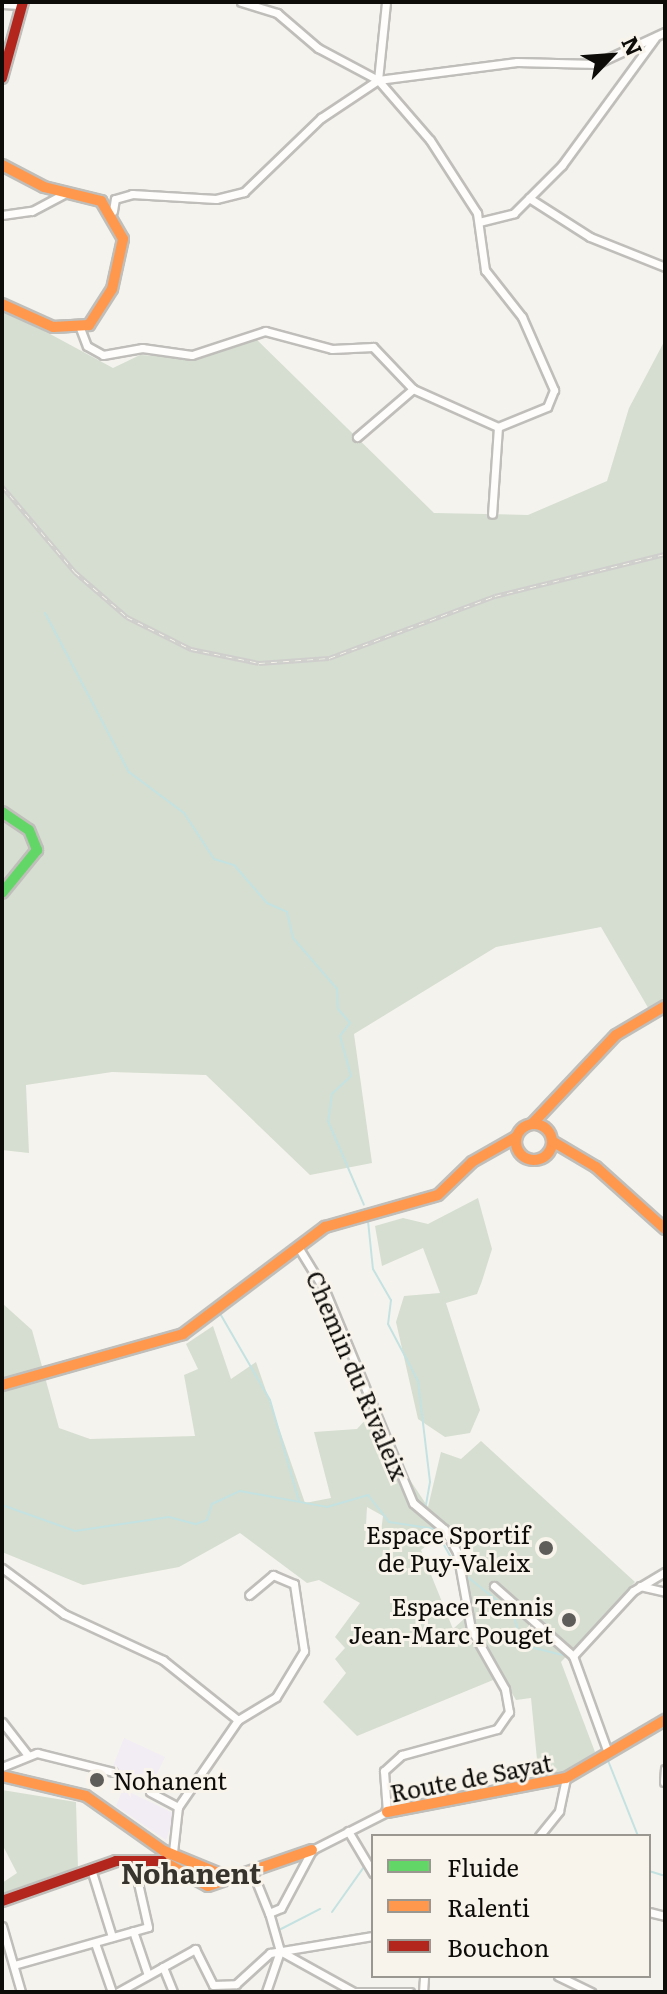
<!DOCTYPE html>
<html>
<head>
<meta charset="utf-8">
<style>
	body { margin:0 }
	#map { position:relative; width:667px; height:1994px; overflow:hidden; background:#f5f3ee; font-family:Literata,serif }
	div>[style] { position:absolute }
	.education>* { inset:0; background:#f2ecf5 }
	.green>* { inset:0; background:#d5ded0 }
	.stream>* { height:2px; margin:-1px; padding:0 1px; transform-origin:1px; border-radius:1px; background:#c4e2e1 }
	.roads { filter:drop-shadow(2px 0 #c0beba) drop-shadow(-2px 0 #c0beba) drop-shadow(0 2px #c0beba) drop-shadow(0 -2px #c0beba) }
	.street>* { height:7px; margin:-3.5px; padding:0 3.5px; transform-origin:3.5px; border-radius:3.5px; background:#fefdfc }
	.fast>* { height:10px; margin:-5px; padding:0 5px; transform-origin:5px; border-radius:5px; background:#63d668 }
	.slow>* { height:10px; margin:-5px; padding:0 5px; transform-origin:5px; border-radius:5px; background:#ff974d }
	.slow>.ring { margin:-5px; padding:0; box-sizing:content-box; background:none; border:10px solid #ff974d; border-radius:50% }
	.jam>* { height:10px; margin:-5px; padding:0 5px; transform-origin:5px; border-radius:5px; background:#b3261e }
	.rail>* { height:5px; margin-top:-2.5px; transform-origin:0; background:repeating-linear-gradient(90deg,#f8f4eb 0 6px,#cfcecd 0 12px); box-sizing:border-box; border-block:2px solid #cfcecd }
	.dots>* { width:22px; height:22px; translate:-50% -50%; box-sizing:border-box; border:4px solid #f8f4eb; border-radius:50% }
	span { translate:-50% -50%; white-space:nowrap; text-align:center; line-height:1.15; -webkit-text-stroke:6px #f8f4eb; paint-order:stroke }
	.street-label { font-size:24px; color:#0d0c09 }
	.poi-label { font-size:24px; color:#0d0c09 }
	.right { translate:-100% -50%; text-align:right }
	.left { translate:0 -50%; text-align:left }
	.quarter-label { font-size:28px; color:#37332d; font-weight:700 }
	.frame { position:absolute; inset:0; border:4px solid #0d0c09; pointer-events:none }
	.legend { position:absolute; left:371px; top:1834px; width:280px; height:144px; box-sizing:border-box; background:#f8f4eb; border:2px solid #9a9791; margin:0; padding:10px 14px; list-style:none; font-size:24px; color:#0d0c09 }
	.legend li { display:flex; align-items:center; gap:16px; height:40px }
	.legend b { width:40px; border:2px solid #9a9791 }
	.north { position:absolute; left:571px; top:16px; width:80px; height:80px; -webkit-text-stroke:6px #f8f4eb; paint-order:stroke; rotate:65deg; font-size:22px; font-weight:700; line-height:32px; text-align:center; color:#0d0c09 }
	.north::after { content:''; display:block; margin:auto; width:28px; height:36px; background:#0d0c09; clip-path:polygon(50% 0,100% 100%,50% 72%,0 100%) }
</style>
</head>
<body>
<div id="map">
	<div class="education">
		<i style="clip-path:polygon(124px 1738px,165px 1757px,150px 1788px,112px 1769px)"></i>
		<i style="clip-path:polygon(123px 1789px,175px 1814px,166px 1840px,116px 1806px)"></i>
	</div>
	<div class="green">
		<i style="clip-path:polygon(2px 308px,113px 368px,140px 355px,203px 358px,253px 336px,434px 513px,528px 515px,607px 481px,629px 408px,665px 340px,665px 1006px,650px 1011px,601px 927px,496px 947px,354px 1034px,372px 1163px,310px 1175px,206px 1075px,112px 1072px,26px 1085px,29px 1153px,2px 1150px)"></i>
		<i style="clip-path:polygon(478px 1198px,492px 1249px,482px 1281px,477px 1294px,446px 1303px,480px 1410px,470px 1433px,445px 1437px,418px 1419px,396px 1322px,404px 1296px,440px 1293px,423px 1248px,382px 1266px,375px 1226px,403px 1218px,428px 1224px)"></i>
		<i style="clip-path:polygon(evenodd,2px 1303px,32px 1330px,59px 1428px,90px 1439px,195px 1436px,184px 1375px,198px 1369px,186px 1344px,213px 1326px,231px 1379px,256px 1362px,305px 1503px,331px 1498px,314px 1432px,357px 1429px,368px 1417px,428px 1507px,441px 1452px,461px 1459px,481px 1441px,635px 1582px,561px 1662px,595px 1752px,566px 1773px,539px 1780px,531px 1698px,516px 1700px,475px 1631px,466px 1571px,443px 1532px,421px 1550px,453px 1629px,465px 1618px,498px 1678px,357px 1736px,323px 1702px,346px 1673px,335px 1659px,345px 1648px,335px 1637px,360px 1603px,319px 1580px,307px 1583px,240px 1533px,179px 1567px,83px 1585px,2px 1552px,2px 1303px,367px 1507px,383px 1516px,379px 1547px,365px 1545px,367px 1507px)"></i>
		<i style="clip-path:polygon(2px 1790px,76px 1802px,78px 1869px,2px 1895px,2px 1883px,17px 1873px,2px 1844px)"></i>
	</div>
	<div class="stream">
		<i style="left:45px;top:613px;width:180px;rotate:62.2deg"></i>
		<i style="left:129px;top:772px;width:69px;rotate:36.7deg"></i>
		<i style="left:184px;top:813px;width:55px;rotate:56.9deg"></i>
		<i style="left:214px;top:859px;width:21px;rotate:17deg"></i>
		<i style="left:234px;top:865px;width:50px;rotate:49deg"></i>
		<i style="left:267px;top:903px;width:22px;rotate:24deg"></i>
		<i style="left:287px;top:912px;width:27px;rotate:77deg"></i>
		<i style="left:293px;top:938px;width:67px;rotate:49.2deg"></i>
		<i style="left:337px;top:989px;width:20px;rotate:87deg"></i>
		<i style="left:338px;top:1009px;width:18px;rotate:49deg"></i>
		<i style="left:350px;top:1023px;width:16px;rotate:128deg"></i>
		<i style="left:340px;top:1036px;width:41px;rotate:74.6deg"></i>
		<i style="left:351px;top:1076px;width:26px;rotate:137deg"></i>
		<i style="left:332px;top:1094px;width:27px;rotate:98deg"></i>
		<i style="left:328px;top:1121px;width:91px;rotate:66.8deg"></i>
		<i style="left:368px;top:1221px;width:48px;rotate:84.1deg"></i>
		<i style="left:373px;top:1269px;width:36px;rotate:60deg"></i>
		<i style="left:391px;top:1300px;width:24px;rotate:97deg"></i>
		<i style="left:388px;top:1324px;width:64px;rotate:62.2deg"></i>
		<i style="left:418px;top:1381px;width:102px;rotate:83.2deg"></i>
		<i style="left:430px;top:1482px;width:28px;rotate:100deg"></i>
		<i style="left:218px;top:1310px;width:104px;rotate:60deg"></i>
		<i style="left:270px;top:1400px;width:105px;rotate:74deg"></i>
		<i style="left:2px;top:1505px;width:77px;rotate:19.6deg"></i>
		<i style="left:75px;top:1531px;width:95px;rotate:-8.5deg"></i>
		<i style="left:169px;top:1517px;width:28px;rotate:15deg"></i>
		<i style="left:196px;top:1524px;width:12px;rotate:-20deg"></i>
		<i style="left:207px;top:1520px;width:17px;rotate:-73deg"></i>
		<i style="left:212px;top:1504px;width:31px;rotate:-25deg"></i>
		<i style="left:240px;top:1491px;width:88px;rotate:10.4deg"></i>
		<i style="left:327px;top:1507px;width:43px;rotate:-16.3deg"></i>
		<i style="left:368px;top:1495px;width:34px;rotate:52deg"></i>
		<i style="left:389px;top:1522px;width:47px;rotate:8.7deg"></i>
		<i style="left:435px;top:1529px;width:45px;rotate:60.6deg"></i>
		<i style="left:465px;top:1575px;width:61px;rotate:38.4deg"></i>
		<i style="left:513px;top:1613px;width:33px;rotate:74deg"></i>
		<i style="left:522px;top:1645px;width:42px;rotate:13.7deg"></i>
		<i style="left:607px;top:1758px;width:84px;rotate:68.3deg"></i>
		<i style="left:649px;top:1871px;width:17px;rotate:17deg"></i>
		<i style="left:332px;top:1912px;width:59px;rotate:-54.7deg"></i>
		<i style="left:281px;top:1929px;width:44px;rotate:-27.1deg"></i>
	</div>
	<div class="roads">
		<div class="street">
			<i style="left:241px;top:2px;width:38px;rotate:17deg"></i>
			<i style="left:277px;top:13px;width:54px;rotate:40.5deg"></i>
			<i style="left:318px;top:48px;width:68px;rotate:28.1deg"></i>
			<i style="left:378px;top:80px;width:79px;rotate:49.1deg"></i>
			<i style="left:430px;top:140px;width:87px;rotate:57.2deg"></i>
			<i style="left:477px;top:213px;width:58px;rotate:82deg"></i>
			<i style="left:485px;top:270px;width:60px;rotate:51.8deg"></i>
			<i style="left:522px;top:317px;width:80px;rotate:66.3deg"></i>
			<i style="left:554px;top:390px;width:18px;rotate:112deg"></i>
			<i style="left:547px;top:407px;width:53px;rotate:157.8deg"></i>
			<i style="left:498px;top:427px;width:87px;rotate:93.9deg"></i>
			<i style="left:2px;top:4px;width:19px;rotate:3deg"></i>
			<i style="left:378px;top:80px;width:78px;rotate:-84.1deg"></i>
			<i style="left:529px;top:198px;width:72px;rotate:32.6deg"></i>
			<i style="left:590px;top:237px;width:81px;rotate:21.8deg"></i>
			<i style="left:113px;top:211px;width:12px;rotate:-81deg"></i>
			<i style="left:115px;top:199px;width:18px;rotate:-16deg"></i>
			<i style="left:132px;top:194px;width:84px;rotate:3.4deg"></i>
			<i style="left:216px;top:199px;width:29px;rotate:-14deg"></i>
			<i style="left:244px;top:192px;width:107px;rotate:-43.9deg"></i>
			<i style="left:321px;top:118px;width:69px;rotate:-33.7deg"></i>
			<i style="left:378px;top:80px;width:140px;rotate:-7.4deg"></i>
			<i style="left:517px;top:62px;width:79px;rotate:1.5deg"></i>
			<i style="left:596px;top:64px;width:76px;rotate:-24.9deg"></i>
			<i style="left:2px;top:215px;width:30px;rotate:-8deg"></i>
			<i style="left:32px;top:211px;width:38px;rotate:-28deg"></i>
			<i style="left:479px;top:222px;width:36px;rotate:-14deg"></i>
			<i style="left:514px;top:213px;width:68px;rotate:-45deg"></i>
			<i style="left:562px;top:165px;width:157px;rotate:-53.8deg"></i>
			<i style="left:80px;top:328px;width:19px;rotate:69deg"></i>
			<i style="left:87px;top:346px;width:18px;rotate:29deg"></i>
			<i style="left:103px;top:355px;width:40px;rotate:-10deg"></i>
			<i style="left:142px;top:348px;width:50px;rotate:8deg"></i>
			<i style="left:192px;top:355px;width:77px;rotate:-18.2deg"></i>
			<i style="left:265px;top:331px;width:69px;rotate:15deg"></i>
			<i style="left:332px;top:349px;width:41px;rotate:-2.8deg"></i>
			<i style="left:373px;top:347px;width:58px;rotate:46.4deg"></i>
			<i style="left:413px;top:389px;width:93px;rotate:24.1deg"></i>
			<i style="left:357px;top:437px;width:74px;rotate:-40.6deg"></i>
			<i style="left:2px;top:1568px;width:77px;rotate:36.6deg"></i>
			<i style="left:64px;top:1614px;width:109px;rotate:24.9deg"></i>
			<i style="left:163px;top:1660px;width:96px;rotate:38.7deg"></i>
			<i style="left:494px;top:1586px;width:106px;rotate:41.5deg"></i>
			<i style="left:640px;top:1586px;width:26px;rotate:13deg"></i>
			<i style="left:573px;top:1656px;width:88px;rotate:-47.3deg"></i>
			<i style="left:633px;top:1591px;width:37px;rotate:-31deg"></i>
			<i style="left:573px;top:1656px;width:100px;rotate:70.1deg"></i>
			<i style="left:238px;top:1720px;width:44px;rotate:-31.2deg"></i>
			<i style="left:276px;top:1697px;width:54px;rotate:-58.7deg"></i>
			<i style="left:304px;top:1651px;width:68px;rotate:-98.5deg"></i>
			<i style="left:294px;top:1584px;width:23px;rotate:-157deg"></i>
			<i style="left:273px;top:1575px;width:31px;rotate:140deg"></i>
			<i style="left:2px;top:1722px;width:41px;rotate:52deg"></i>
			<i style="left:2px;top:1767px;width:38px;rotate:-22deg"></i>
			<i style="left:37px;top:1753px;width:78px;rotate:14deg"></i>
			<i style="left:664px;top:1782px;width:13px;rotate:-86deg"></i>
			<i style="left:150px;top:1792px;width:32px;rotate:28deg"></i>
			<i style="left:348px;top:1831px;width:49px;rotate:59.2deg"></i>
			<i style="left:539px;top:1836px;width:32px;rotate:-51deg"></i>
			<i style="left:559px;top:1811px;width:34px;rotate:-78deg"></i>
			<i style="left:173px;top:1852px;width:45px;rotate:-83.7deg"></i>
			<i style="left:178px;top:1807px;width:106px;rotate:-55.4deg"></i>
			<i style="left:91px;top:1869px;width:71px;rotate:72.8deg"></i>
			<i style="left:254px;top:1876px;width:40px;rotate:68deg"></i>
			<i style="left:269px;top:1913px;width:13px;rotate:-23deg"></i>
			<i style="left:281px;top:1908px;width:66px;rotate:-61.9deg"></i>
			<i style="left:312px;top:1850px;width:84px;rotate:-26.9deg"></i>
			<i style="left:387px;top:1812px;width:41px;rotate:-94.2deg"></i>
			<i style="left:384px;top:1771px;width:24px;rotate:-42deg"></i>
			<i style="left:402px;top:1755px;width:98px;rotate:-15.3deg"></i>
			<i style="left:497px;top:1729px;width:21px;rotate:-55deg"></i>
			<i style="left:509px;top:1712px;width:23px;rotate:-100deg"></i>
			<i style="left:505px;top:1689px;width:69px;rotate:-119.5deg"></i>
			<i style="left:471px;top:1629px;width:78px;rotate:-100.3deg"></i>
			<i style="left:457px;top:1552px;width:26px;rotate:-119deg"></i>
			<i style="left:444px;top:1529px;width:40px;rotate:-140deg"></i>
			<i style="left:413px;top:1503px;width:230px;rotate:-112.5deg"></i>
			<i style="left:325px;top:1291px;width:52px;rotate:-121.5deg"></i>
			<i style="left:649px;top:1912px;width:16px;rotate:14deg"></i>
			<i style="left:2px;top:1926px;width:69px;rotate:73.9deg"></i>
			<i style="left:133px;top:1931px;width:46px;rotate:71.2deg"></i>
			<i style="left:95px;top:1943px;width:52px;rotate:70.9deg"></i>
			<i style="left:280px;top:1951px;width:85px;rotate:29deg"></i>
			<i style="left:14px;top:1965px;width:139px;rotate:-15.8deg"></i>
			<i style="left:148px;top:1927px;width:68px;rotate:-102.8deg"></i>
			<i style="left:163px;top:1967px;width:37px;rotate:-29deg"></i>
			<i style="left:195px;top:1949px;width:40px;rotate:63.4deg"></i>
			<i style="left:213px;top:1985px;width:23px;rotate:-2deg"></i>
			<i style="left:236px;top:1984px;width:46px;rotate:-42.4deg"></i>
			<i style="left:270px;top:1953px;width:104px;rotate:-9.4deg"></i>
			<i style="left:558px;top:1976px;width:37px;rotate:26deg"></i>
			<i style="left:118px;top:1992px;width:51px;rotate:-29.1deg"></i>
			<i style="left:163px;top:1967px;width:27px;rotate:68deg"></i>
			<i style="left:266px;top:1992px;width:43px;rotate:-71.1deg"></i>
			<i style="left:280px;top:1951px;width:40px;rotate:-106deg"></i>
			<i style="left:352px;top:1992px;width:58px"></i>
			<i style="left:423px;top:1992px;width:16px;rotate:-86deg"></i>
		</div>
		<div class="fast">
			<i style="left:2px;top:812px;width:32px;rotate:34deg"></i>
			<i style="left:29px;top:830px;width:22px;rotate:68deg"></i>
			<i style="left:37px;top:850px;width:55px;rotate:129.1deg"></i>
		</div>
		<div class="slow">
			<i style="left:2px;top:165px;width:47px;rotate:27.6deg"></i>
			<i style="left:44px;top:187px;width:59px;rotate:13.8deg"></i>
			<i style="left:101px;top:201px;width:44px;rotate:59.9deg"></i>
			<i style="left:123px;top:239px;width:51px;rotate:102.4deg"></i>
			<i style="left:112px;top:289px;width:43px;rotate:122.6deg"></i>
			<i style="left:89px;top:325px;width:36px;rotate:177deg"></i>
			<i style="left:53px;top:327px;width:56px;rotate:-155.7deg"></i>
			<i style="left:532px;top:1124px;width:122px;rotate:-46.7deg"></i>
			<i style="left:616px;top:1035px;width:57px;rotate:-30.6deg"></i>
			<i class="ring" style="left:516px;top:1124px;width:26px;height:26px"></i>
			<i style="left:552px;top:1141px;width:51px;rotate:30.6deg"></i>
			<i style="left:596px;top:1167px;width:93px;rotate:41.9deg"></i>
			<i style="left:2px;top:1385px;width:188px;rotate:-15.7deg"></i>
			<i style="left:183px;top:1334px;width:178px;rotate:-37deg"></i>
			<i style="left:325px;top:1227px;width:117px;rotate:-15.8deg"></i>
			<i style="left:438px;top:1195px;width:47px;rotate:-44.1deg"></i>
			<i style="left:472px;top:1162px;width:51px;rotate:-29.6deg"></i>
			<i style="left:2px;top:1776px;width:86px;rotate:13.4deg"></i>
			<i style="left:86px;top:1796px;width:95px;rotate:35.2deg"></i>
			<i style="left:164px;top:1851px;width:77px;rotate:22.2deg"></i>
			<i style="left:387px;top:1812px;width:182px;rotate:-10.8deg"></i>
			<i style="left:566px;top:1778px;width:115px;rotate:-30.4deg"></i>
			<i style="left:162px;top:1861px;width:52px;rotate:28.5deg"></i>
			<i style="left:208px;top:1886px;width:110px;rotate:-19.1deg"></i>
		</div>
		<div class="jam">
			<i style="left:2px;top:78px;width:79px;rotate:-74.6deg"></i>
			<i style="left:2px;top:1901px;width:121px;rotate:-19.3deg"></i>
			<i style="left:116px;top:1861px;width:46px"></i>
		</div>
	</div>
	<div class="rail">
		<i style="left:2px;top:486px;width:113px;rotate:49.7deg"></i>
		<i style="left:75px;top:572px;width:69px;rotate:40.9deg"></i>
		<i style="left:127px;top:617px;width:72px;rotate:26.6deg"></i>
		<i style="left:191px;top:649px;width:69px;rotate:11.6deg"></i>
		<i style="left:259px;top:663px;width:70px;rotate:-4.1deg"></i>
		<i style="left:329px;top:658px;width:177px;rotate:-20.5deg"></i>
		<i style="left:495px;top:596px;width:175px;rotate:-13.9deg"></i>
	</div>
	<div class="dots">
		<i style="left:546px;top:1548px;background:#5e5d59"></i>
		<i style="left:569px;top:1620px;background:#5e5d59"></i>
		<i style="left:97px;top:1780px;background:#5e5d59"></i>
	</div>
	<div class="street-label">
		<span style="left:358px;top:1375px;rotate:67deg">Chemin du Rivaleix</span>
		<span style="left:471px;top:1777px;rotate:-11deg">Route de Sayat</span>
	</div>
	<div class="poi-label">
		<span class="right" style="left:530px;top:1548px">Espace Sportif<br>de Puy-Valeix</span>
		<span class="right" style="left:553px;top:1620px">Espace Tennis<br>Jean-Marc Pouget</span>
		<span class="left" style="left:113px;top:1780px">Nohanent</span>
	</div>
	<div class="quarter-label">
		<span style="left:191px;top:1872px">Nohanent</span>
	</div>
	<div class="frame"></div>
	<ul class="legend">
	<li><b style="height:10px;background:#63d668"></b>Fluide</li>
	<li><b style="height:10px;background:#ff974d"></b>Ralenti</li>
	<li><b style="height:10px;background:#b3261e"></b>Bouchon</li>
	</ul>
	<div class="north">N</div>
</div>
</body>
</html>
